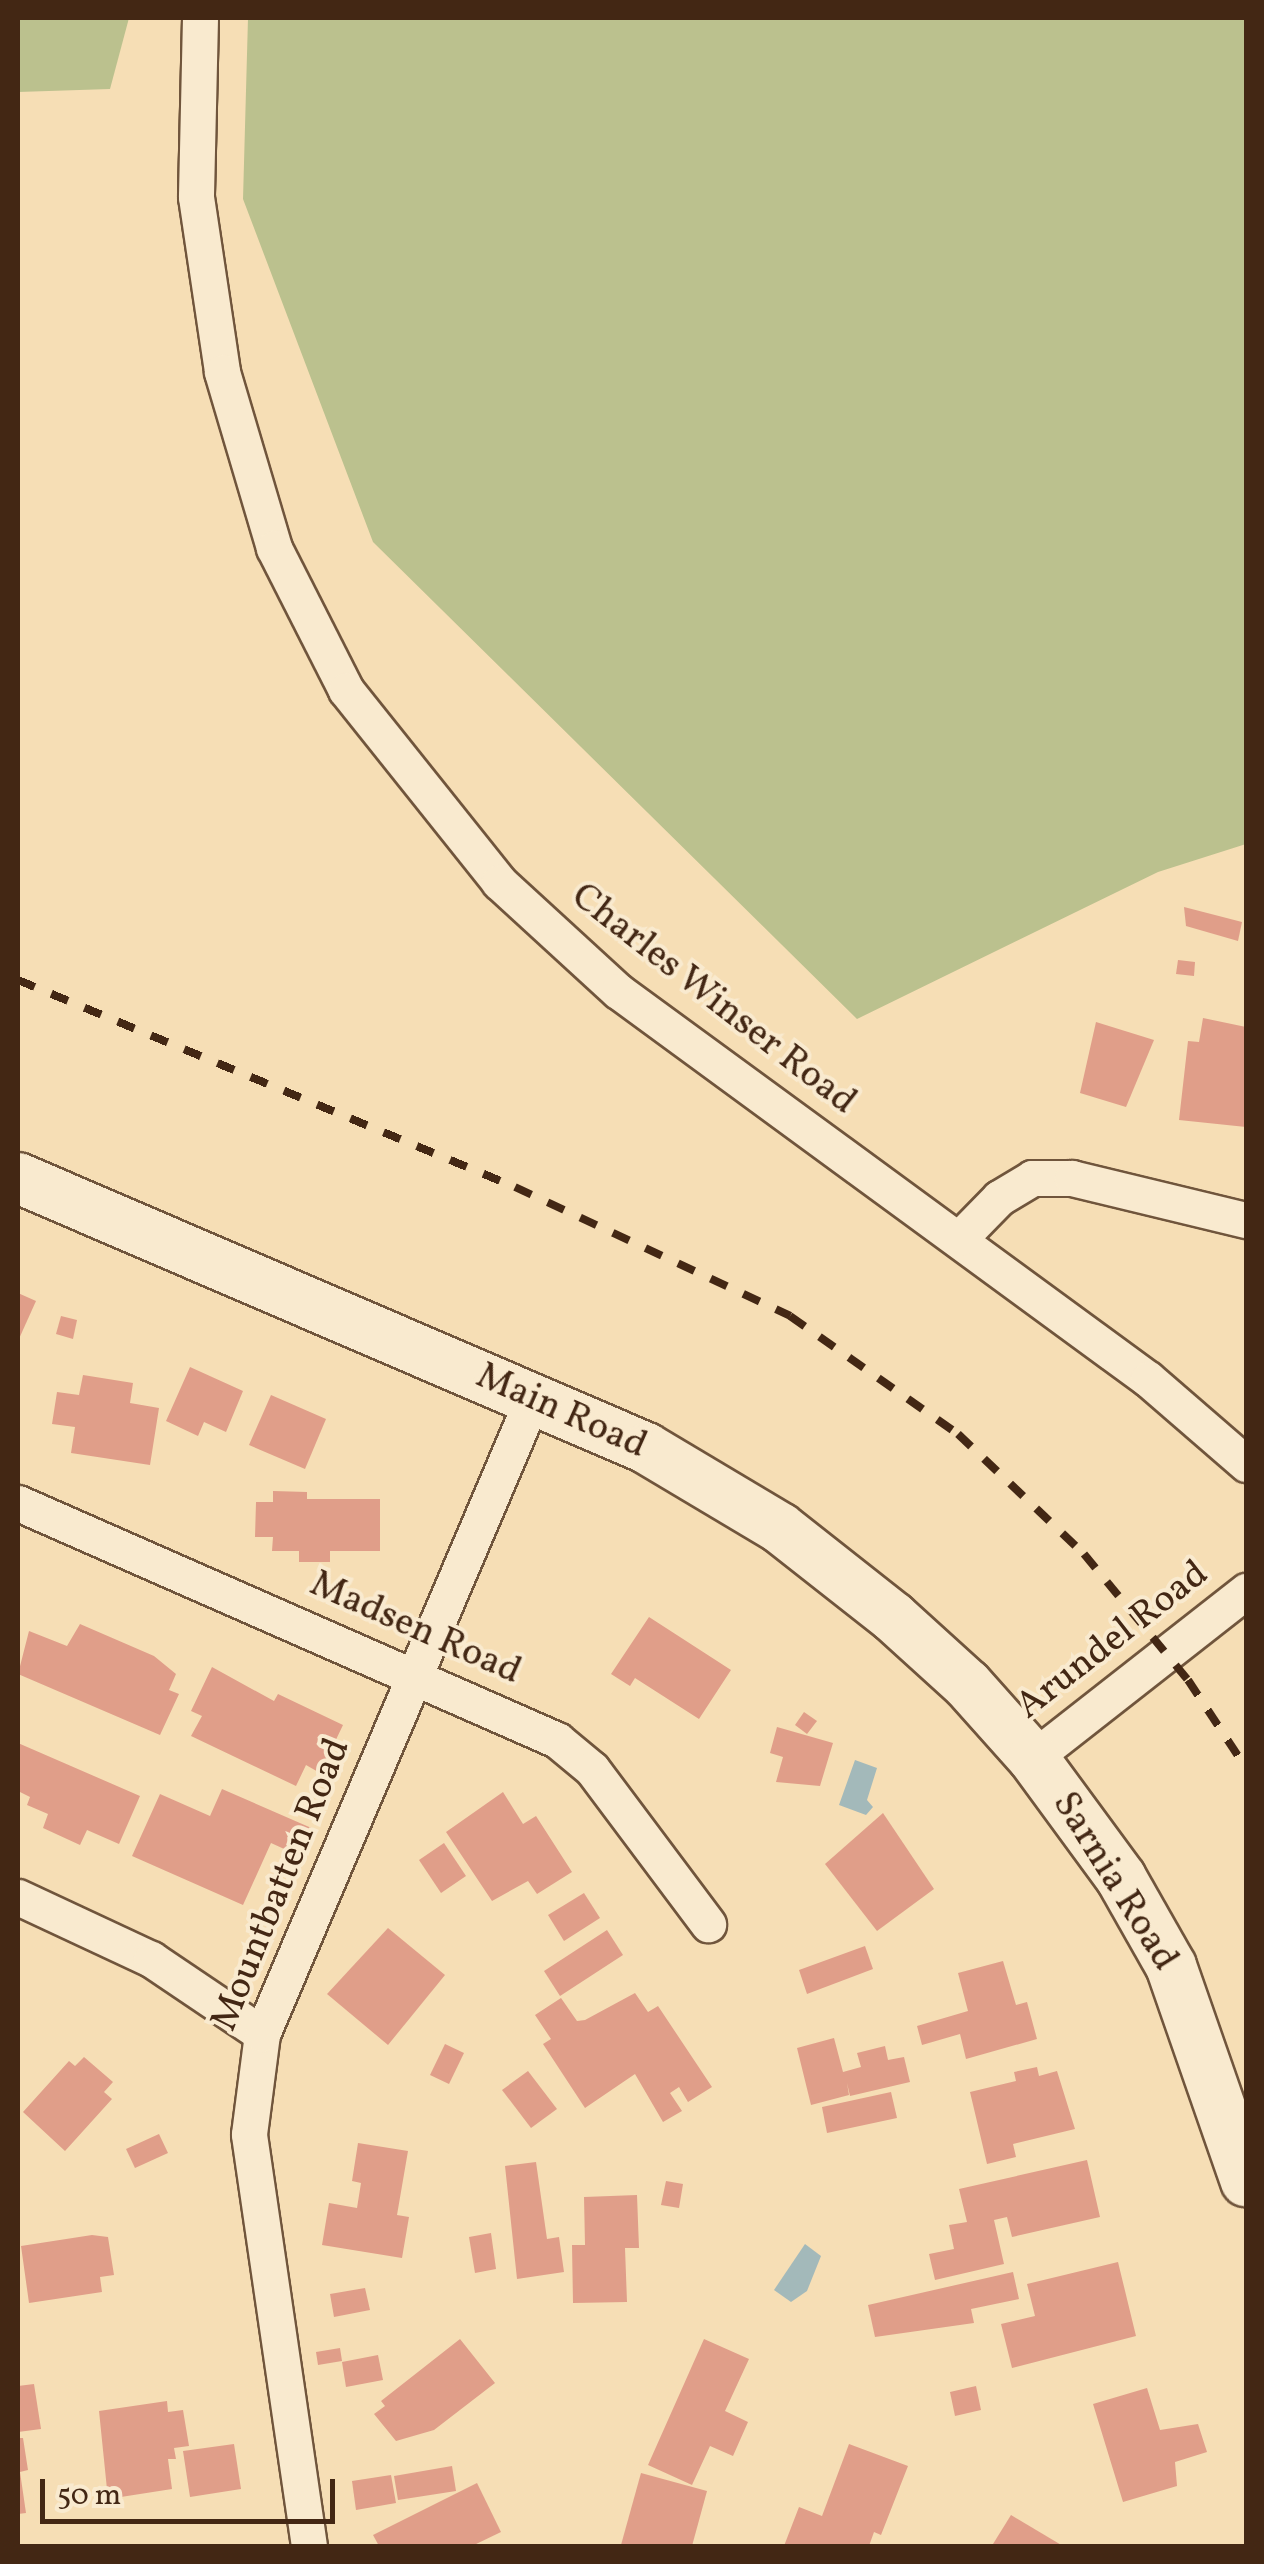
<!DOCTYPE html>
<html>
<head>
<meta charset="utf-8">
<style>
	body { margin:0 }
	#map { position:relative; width:1264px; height:2564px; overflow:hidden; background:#f6deb5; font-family:Vollkorn,serif }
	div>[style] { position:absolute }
	.green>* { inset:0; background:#bbc18e }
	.water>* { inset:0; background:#a3b9ba }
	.building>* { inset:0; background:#e09e89 }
	.roads { filter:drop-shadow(2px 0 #70553c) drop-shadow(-2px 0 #70553c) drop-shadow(0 2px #70553c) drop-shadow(0 -2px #70553c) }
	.street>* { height:35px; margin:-17.5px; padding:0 17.5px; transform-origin:17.5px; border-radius:17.5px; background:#f9eacf }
	.secondary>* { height:50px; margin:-25px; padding:0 25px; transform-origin:25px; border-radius:25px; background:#f9eacf }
	.rail>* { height:8px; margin-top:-4px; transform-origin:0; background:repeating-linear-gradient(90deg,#432714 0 18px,transparent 0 36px) }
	span { translate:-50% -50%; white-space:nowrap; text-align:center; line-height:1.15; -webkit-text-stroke:8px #f9eacf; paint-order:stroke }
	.street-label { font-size:38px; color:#432714 }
	.frame { position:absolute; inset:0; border:20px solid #432714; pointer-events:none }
	.scale { position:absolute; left:40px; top:2479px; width:295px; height:45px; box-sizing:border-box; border:5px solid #432714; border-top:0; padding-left:12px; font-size:30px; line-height:35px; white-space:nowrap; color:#432714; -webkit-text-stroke:8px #f9eacf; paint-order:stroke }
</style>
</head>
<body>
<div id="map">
	<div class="green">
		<i style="clip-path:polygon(18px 18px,129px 18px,110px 89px,18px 92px)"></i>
		<i style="clip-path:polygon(248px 18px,1246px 18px,1246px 844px,1158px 872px,857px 1019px,373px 542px,243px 199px)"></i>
	</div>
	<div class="water">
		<i style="clip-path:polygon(855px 1760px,877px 1768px,867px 1800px,873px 1807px,866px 1815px,839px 1805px)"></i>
		<i style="clip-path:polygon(805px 2244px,821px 2256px,807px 2291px,791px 2302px,774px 2290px)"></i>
	</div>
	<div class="building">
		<i style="clip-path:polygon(1184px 907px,1242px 922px,1238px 941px,1186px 926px)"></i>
		<i style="clip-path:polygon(1178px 960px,1195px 962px,1194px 976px,1176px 974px)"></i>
		<i style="clip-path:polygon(1203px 1018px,1246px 1027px,1246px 1127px,1179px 1120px,1188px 1041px,1199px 1042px)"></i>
		<i style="clip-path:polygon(1096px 1022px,1154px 1040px,1126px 1107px,1080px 1093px)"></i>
		<i style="clip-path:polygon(18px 1293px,36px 1301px,18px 1341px)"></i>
		<i style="clip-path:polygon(61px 1316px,77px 1320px,73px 1339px,56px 1334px)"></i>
		<i style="clip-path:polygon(190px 1367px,243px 1391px,226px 1432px,204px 1422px,198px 1436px,166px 1421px)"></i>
		<i style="clip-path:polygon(83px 1375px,133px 1383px,130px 1403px,159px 1408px,150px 1465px,71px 1453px,75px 1427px,52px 1424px,57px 1392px,79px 1395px)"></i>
		<i style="clip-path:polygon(271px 1395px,326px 1419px,305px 1469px,249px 1445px)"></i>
		<i style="clip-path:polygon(273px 1491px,307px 1492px,307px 1499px,380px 1499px,380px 1551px,330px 1551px,330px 1562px,299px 1562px,299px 1551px,272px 1551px,273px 1537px,255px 1537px,256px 1502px,273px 1502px)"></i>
		<i style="clip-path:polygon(649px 1617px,731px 1670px,699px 1719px,635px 1678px,630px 1686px,611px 1674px)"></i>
		<i style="clip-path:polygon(80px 1624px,154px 1656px,176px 1674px,169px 1690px,179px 1694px,160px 1735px,18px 1674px,29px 1631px,67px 1646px)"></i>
		<i style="clip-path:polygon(212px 1667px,274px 1701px,278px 1694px,343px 1725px,320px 1773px,306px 1765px,296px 1786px,191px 1736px,202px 1716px,191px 1711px)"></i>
		<i style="clip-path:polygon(804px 1712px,817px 1721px,807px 1734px,795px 1725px)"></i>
		<i style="clip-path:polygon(777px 1727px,833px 1743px,820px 1786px,776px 1782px,783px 1757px,770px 1753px)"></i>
		<i style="clip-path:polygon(18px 1743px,140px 1796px,119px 1844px,87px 1830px,80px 1845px,43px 1828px,48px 1814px,27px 1805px,30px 1797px,18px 1791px)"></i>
		<i style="clip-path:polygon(222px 1789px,316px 1830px,304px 1858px,271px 1843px,243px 1905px,132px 1856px,160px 1794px,210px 1816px)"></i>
		<i style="clip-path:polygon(503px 1792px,523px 1824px,536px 1816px,572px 1872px,537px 1894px,528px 1881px,492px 1901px,446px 1832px)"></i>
		<i style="clip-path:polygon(883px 1813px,934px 1889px,877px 1931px,825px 1864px)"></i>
		<i style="clip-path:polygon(444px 1843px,466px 1876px,441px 1893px,419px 1860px)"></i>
		<i style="clip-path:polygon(584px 1893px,600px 1918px,564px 1941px,548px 1915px)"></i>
		<i style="clip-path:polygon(388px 1928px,445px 1975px,388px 2045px,327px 1994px)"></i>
		<i style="clip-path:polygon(607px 1930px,623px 1955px,560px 1996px,544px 1971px)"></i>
		<i style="clip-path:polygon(865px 1946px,873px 1969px,807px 1994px,799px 1970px)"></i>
		<i style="clip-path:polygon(1003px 1961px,1016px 2005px,1027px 2002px,1037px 2039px,966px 2059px,960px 2034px,922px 2045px,917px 2026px,968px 2011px,958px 1973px)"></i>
		<i style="clip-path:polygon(635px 1993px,648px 2012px,658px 2006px,712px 2087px,688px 2102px,679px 2087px,670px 2093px,682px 2111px,663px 2122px,635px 2074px,585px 2108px,543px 2044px,551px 2039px,535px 2015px,561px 1998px,577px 2021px,585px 2020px)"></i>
		<i style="clip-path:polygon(834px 2038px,843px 2072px,861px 2067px,857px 2053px,885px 2046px,888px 2060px,904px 2057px,910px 2082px,850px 2096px,847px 2083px,849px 2095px,811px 2105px,797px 2048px)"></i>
		<i style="clip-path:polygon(445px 2044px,464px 2053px,449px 2084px,430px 2075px)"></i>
		<i style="clip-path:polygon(84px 2057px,113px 2082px,104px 2092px,112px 2099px,65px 2151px,23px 2112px,69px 2061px,75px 2066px)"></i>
		<i style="clip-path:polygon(1037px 2067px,1039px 2076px,1057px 2071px,1075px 2129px,1013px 2144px,1016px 2157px,987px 2164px,970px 2092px,1016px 2081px,1014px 2072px)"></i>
		<i style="clip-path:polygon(528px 2071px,557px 2109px,531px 2128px,502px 2090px)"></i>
		<i style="clip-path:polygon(891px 2092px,897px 2118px,827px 2133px,822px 2107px)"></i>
		<i style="clip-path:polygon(159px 2134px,168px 2153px,135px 2168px,126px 2149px)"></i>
		<i style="clip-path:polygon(358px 2143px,408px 2151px,397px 2215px,409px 2217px,402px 2258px,322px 2245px,329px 2203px,357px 2208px,361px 2183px,352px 2181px)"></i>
		<i style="clip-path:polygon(1087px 2160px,1100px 2217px,1012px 2237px,1007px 2217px,994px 2220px,1004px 2264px,935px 2280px,929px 2254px,954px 2249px,949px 2225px,967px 2222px,959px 2189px)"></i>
		<i style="clip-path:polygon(536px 2162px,547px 2239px,559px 2237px,564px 2272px,517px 2279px,505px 2166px)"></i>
		<i style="clip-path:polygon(666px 2181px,683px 2184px,679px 2208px,661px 2205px)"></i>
		<i style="clip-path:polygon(637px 2195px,639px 2248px,625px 2248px,627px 2302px,573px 2303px,572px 2245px,585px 2245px,584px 2197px)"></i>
		<i style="clip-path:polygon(491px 2233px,496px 2269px,475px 2273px,469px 2237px)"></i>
		<i style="clip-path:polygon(92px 2235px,108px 2237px,114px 2275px,100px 2277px,102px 2292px,29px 2303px,21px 2246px)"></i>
		<i style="clip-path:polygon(1118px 2262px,1136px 2336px,1012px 2368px,1001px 2324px,1035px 2316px,1027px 2284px)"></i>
		<i style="clip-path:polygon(1013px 2272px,1019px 2299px,971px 2309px,974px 2323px,875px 2337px,868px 2305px)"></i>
		<i style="clip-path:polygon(365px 2288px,370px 2310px,334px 2317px,330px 2294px)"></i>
		<i style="clip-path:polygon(460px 2339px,495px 2383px,434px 2430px,396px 2441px,374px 2414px,385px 2406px,381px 2401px)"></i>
		<i style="clip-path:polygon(704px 2339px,749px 2359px,725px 2411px,748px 2422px,733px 2456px,710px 2446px,692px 2485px,648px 2465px)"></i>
		<i style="clip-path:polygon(340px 2348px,342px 2361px,318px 2365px,316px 2352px)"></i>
		<i style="clip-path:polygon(378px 2355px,383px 2380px,346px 2387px,342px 2362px)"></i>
		<i style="clip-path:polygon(34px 2384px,41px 2429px,18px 2432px,18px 2386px)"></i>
		<i style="clip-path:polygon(976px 2386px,981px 2410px,955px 2416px,950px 2392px)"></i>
		<i style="clip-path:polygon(1147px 2388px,1160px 2430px,1198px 2424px,1207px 2452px,1175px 2462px,1177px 2486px,1123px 2502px,1093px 2404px)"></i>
		<i style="clip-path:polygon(167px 2401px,168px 2412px,183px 2410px,189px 2446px,174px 2448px,176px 2459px,168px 2459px,172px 2489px,108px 2499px,99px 2411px)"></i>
		<i style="clip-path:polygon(18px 2438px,23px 2438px,28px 2470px,20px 2472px,26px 2513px,18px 2514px)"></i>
		<i style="clip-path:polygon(234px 2444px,241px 2489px,190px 2497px,183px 2451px)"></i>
		<i style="clip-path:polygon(849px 2444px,908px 2466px,881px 2535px,874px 2532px,869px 2546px,784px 2546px,799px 2507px,822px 2516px)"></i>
		<i style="clip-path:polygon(452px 2466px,456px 2491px,398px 2500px,394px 2476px)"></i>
		<i style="clip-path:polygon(641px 2473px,707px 2491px,692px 2546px,621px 2545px)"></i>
		<i style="clip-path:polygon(391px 2475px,396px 2503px,356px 2510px,352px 2481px)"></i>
		<i style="clip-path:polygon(477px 2483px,501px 2532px,472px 2546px,379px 2546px,373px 2535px)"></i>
		<i style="clip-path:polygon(1011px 2515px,1063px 2546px,993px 2544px)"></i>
	</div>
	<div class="roads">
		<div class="street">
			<i style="left:200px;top:18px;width:179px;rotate:91.3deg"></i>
			<i style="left:196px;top:197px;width:177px;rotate:81.5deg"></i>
			<i style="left:222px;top:372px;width:184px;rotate:73.5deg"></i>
			<i style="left:274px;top:548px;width:159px;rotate:63.1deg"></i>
			<i style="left:346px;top:690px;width:246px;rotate:51.4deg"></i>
			<i style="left:499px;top:882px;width:161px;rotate:42.5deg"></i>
			<i style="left:618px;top:991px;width:657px;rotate:36.21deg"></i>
			<i style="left:1148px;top:1379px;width:130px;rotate:40.9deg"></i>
			<i style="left:960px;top:1238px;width:56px;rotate:-45.7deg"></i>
			<i style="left:999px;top:1198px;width:39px;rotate:-31deg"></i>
			<i style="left:1032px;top:1178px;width:40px"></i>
			<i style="left:1072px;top:1178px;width:179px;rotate:13.6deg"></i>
			<i style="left:18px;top:1503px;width:589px;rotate:23.74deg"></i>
			<i style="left:557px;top:1740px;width:45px;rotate:39.6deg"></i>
			<i style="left:592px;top:1769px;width:194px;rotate:53.2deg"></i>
			<i style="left:1033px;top:1758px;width:271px;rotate:-38.1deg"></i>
			<i style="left:18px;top:1897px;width:147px;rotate:25deg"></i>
			<i style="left:151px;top:1959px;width:134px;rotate:34deg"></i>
			<i style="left:309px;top:2546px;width:416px;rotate:-98.3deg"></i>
			<i style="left:249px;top:2134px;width:101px;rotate:-82.6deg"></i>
			<i style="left:262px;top:2034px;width:689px;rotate:-66.93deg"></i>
		</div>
		<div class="secondary">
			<i style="left:18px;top:1178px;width:684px;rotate:23.26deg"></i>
			<i style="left:646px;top:1448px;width:156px;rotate:30.8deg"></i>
			<i style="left:780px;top:1528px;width:144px;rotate:38.2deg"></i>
			<i style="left:893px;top:1617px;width:100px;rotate:42.2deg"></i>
			<i style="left:967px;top:1684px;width:99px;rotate:48.3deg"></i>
			<i style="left:1033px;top:1758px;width:149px;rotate:53.7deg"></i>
			<i style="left:1121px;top:1878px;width:101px;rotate:60.4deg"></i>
			<i style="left:1171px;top:1966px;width:228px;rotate:70.8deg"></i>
		</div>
	</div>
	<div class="rail">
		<i style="left:18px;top:980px;width:538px;rotate:22.61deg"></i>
		<i style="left:515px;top:1187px;width:304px;rotate:25.1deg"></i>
		<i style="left:790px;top:1316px;width:205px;rotate:35.1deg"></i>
		<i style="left:958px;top:1434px;width:174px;rotate:43.6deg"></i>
		<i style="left:1084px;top:1554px;width:163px;rotate:50.5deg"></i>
		<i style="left:1188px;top:1680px;width:105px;rotate:56.6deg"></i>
	</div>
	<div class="street-label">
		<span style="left:713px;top:1000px;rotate:38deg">Charles Winser Road</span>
		<span style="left:561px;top:1412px;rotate:24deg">Main Road</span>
		<span style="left:415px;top:1629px;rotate:24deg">Madsen Road</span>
		<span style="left:1113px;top:1641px;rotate:-38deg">Arundel Road</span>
		<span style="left:1114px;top:1882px;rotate:58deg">Sarnia Road</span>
		<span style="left:282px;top:1885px;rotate:-68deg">Mountbatten Road</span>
	</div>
	<div class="frame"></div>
	<div class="scale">50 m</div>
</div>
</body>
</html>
